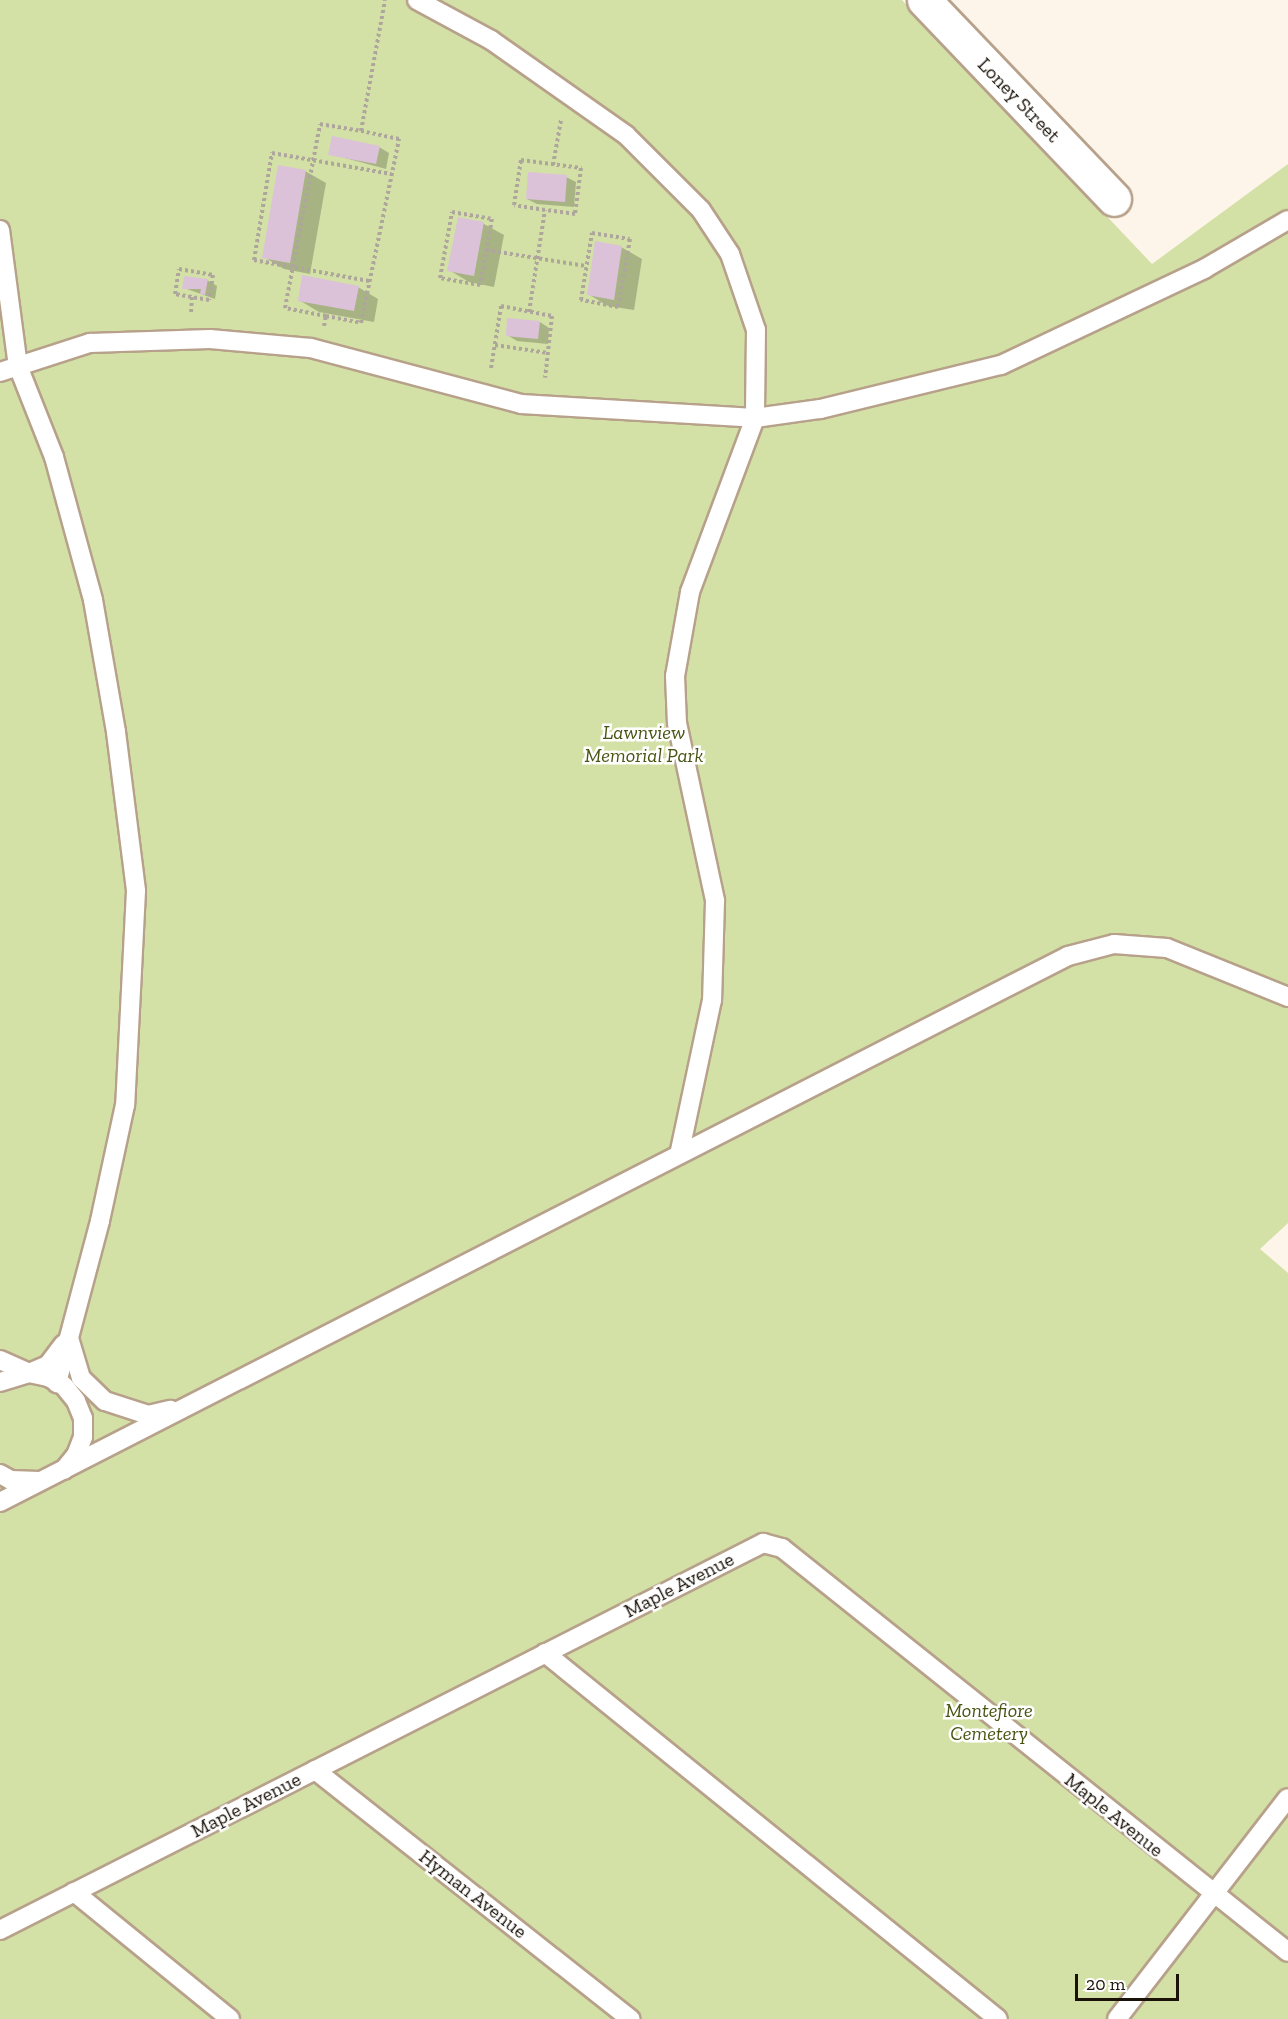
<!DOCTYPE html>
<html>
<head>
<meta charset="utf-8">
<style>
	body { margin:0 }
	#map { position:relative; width:1288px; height:2019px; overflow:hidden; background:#fdf4ea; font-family:"Zilla Slab",serif }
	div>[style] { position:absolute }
	.green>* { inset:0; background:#d3e0a6 }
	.shadow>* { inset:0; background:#0003 }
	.building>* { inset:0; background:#dcc2d9 }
	.path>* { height:4px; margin-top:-2px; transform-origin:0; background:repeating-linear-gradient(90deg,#aea69c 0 3px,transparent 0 6px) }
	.roads { filter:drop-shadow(2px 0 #b7a18a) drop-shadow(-2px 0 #b7a18a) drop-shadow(0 2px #b7a18a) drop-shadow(0 -2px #b7a18a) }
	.service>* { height:18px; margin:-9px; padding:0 9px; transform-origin:9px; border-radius:9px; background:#fff }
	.minor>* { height:33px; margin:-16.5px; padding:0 16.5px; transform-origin:16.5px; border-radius:16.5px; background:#fff }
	span { translate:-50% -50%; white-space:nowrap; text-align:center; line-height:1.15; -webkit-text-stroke:5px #fff; paint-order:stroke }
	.street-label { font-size:20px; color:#1a1209 }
	.park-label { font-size:20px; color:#495412; font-style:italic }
	.scale { position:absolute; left:1075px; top:1974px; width:104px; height:27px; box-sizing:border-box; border:3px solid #1a1209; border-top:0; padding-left:8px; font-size:18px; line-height:21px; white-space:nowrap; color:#1a1209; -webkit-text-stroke:4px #fff; paint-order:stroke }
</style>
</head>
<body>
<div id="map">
	<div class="green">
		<i style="clip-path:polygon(0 0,902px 0,1152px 264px,1288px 164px,1288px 1223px,1260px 1249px,1288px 1273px,1288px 2019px,0 2019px)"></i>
	</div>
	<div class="shadow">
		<i style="clip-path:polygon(379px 147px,389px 153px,386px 169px,330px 154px)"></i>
		<i style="clip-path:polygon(305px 171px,326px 183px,310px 274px,284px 269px,264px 257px)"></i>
		<i style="clip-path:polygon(566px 177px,576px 182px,574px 207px,537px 204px,527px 199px)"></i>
		<i style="clip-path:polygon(459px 219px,484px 224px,504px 235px,494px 287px,469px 282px,449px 270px)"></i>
		<i style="clip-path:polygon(621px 247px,642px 259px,634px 310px,608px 306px,588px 294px)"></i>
		<i style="clip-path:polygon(207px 280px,217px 286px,215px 299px,184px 288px)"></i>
		<i style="clip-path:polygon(358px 287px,378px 299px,374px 322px,319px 312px,299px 300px)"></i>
		<i style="clip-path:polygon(540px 322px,549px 328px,548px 344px,517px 341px,507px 335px)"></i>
	</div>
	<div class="building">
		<i style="clip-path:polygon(332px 136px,380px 146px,376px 164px,328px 155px)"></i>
		<i style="clip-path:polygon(278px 165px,306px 170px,290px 263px,262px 258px)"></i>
		<i style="clip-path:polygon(528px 172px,567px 175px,565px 202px,526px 199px)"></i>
		<i style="clip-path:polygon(458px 217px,484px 222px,474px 276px,447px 271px)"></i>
		<i style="clip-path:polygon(595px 241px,622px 246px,614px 300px,587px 295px)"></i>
		<i style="clip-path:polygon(302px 275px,359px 286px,354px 311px,298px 301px)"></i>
		<i style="clip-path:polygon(184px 276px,208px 279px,205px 295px,200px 294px,201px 289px,182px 289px)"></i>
		<i style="clip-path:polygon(507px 318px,540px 321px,538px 339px,506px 336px)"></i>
	</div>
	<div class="path">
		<i style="left:553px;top:165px;width:46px;rotate:-79.9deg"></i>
		<i style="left:452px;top:212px;width:41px;rotate:9.9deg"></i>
		<i style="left:492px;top:219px;width:67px;rotate:100.3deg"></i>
		<i style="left:480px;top:285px;width:41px;rotate:-170.1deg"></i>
		<i style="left:440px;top:278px;width:67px;rotate:-79.7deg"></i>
		<i style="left:592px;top:233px;width:38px;rotate:9deg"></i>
		<i style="left:630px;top:239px;width:69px;rotate:100deg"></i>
		<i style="left:618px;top:307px;width:38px;rotate:-169deg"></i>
		<i style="left:581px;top:300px;width:68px;rotate:-80.7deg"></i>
		<i style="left:486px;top:250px;width:101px;rotate:9.1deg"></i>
		<i style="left:179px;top:269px;width:35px;rotate:10deg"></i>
		<i style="left:213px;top:275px;width:25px;rotate:99deg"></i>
		<i style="left:209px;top:300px;width:35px;rotate:-170deg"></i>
		<i style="left:175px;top:294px;width:25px;rotate:-81deg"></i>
		<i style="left:369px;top:281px;width:117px;rotate:-169.7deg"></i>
		<i style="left:254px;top:260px;width:109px;rotate:-80.5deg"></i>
		<i style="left:272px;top:153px;width:121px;rotate:10deg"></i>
		<i style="left:191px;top:312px;width:15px;rotate:-86deg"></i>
		<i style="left:529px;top:312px;width:103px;rotate:-81.1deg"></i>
		<i style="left:545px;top:210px;width:31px;rotate:-171deg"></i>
		<i style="left:514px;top:205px;width:46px;rotate:-81.2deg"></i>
		<i style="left:521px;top:160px;width:61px;rotate:7.6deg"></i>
		<i style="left:581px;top:168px;width:46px;rotate:97.4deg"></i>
		<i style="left:575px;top:214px;width:30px;rotate:-172deg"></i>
		<i style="left:326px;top:316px;width:36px;rotate:11deg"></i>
		<i style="left:361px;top:323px;width:188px;rotate:-78.3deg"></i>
		<i style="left:399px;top:139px;width:39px;rotate:-168deg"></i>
		<i style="left:324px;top:326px;width:10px;rotate:-79deg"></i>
		<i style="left:326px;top:316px;width:42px;rotate:-169deg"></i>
		<i style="left:285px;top:308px;width:187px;rotate:-79.2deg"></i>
		<i style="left:320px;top:124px;width:42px;rotate:9.7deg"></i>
		<i style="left:361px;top:131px;width:133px;rotate:-79.6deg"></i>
		<i style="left:495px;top:345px;width:54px;rotate:8.6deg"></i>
		<i style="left:491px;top:368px;width:63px;rotate:-80.8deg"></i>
		<i style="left:501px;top:306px;width:52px;rotate:11.1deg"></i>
		<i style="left:552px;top:316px;width:62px;rotate:96.4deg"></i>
	</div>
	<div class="roads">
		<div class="service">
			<i style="left:417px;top:0;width:84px;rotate:28.4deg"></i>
			<i style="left:491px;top:40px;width:165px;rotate:35.1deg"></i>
			<i style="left:626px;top:135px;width:106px;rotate:45deg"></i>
			<i style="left:701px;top:210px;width:53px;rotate:56.6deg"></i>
			<i style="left:730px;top:254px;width:80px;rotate:71.1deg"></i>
			<i style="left:756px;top:330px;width:88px;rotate:90.7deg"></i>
			<i style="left:755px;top:418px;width:186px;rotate:110.5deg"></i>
			<i style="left:690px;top:592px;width:85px;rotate:100.1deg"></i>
			<i style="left:675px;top:676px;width:47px;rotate:87.6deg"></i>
			<i style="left:677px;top:723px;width:182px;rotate:77.9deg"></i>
			<i style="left:715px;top:901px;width:99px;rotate:91.7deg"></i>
			<i style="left:712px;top:1000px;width:154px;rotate:102deg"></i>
			<i style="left:0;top:230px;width:137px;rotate:82.5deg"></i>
			<i style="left:18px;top:366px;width:98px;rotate:68.4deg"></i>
			<i style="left:54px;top:457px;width:148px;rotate:74.7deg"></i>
			<i style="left:93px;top:600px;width:134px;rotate:80.1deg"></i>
			<i style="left:116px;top:732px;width:160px;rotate:82.8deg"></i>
			<i style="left:136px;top:891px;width:214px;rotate:92.9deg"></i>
			<i style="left:125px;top:1105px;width:119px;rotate:102.2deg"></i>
			<i style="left:100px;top:1221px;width:168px;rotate:104.9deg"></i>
			<i style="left:0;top:372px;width:95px;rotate:-17.9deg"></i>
			<i style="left:90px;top:343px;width:120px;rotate:-1.9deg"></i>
			<i style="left:210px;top:339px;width:101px;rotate:5.1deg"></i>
			<i style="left:311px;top:348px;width:217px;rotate:14.9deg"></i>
			<i style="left:521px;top:404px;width:234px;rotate:3.4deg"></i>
			<i style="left:755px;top:418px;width:66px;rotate:-7.9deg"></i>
			<i style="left:820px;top:409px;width:186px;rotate:-13.7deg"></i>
			<i style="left:1001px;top:365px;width:225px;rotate:-25.3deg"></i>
			<i style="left:1204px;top:269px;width:97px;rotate:-30.3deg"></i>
			<i style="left:69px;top:1338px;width:42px;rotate:73.3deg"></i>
			<i style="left:81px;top:1378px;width:33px;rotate:44deg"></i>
			<i style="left:105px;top:1401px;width:45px;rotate:18deg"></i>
			<i style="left:148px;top:1415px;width:23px;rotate:-13deg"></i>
			<i style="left:0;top:1360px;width:32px;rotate:24deg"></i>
			<i style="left:29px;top:1373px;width:21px;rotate:-23deg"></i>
			<i style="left:48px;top:1365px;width:26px;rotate:-53deg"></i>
			<i style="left:0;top:1382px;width:30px;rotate:-17deg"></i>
			<i style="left:29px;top:1373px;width:19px;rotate:12deg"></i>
			<i style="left:48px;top:1377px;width:18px;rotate:29deg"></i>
			<i style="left:64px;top:1386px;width:19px;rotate:51deg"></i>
			<i style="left:76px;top:1401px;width:18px;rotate:68deg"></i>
			<i style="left:83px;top:1418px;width:19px;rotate:90deg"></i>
			<i style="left:83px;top:1437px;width:19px;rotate:111deg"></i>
			<i style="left:76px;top:1455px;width:19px;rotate:129deg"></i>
			<i style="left:0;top:1474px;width:13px;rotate:29deg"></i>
			<i style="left:11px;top:1480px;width:28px;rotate:2deg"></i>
			<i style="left:0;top:1502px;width:1199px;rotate:-27.08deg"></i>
			<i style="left:1068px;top:956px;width:48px;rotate:-14.6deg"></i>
			<i style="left:1114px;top:944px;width:53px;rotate:4.3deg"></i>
			<i style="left:1167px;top:948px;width:131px;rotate:22deg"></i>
			<i style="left:545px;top:1653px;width:582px;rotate:38.94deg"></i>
			<i style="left:315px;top:1770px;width:402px;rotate:38.3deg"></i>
			<i style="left:74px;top:1892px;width:201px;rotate:39.1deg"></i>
			<i style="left:0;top:1930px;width:856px;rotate:-26.89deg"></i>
			<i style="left:763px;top:1543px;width:20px;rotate:15deg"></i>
			<i style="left:782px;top:1548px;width:647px;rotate:38.6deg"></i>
			<i style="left:1117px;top:2019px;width:279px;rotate:-52.3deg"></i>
		</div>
		<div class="minor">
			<i style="left:924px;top:0;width:275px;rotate:46.3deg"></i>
		</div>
	</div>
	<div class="street-label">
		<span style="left:1019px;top:100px;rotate:46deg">Loney Street</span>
		<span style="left:679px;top:1585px;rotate:-27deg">Maple Avenue</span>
		<span style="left:246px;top:1805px;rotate:-27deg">Maple Avenue</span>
		<span style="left:1114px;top:1815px;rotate:39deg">Maple Avenue</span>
		<span style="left:473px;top:1894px;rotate:38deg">Hyman Avenue</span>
	</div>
	<div class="park-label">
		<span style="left:644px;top:744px">Lawnview<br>Memorial Park</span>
		<span style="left:989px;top:1722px">Montefiore<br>Cemetery</span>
	</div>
	<div class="scale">20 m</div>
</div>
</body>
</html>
